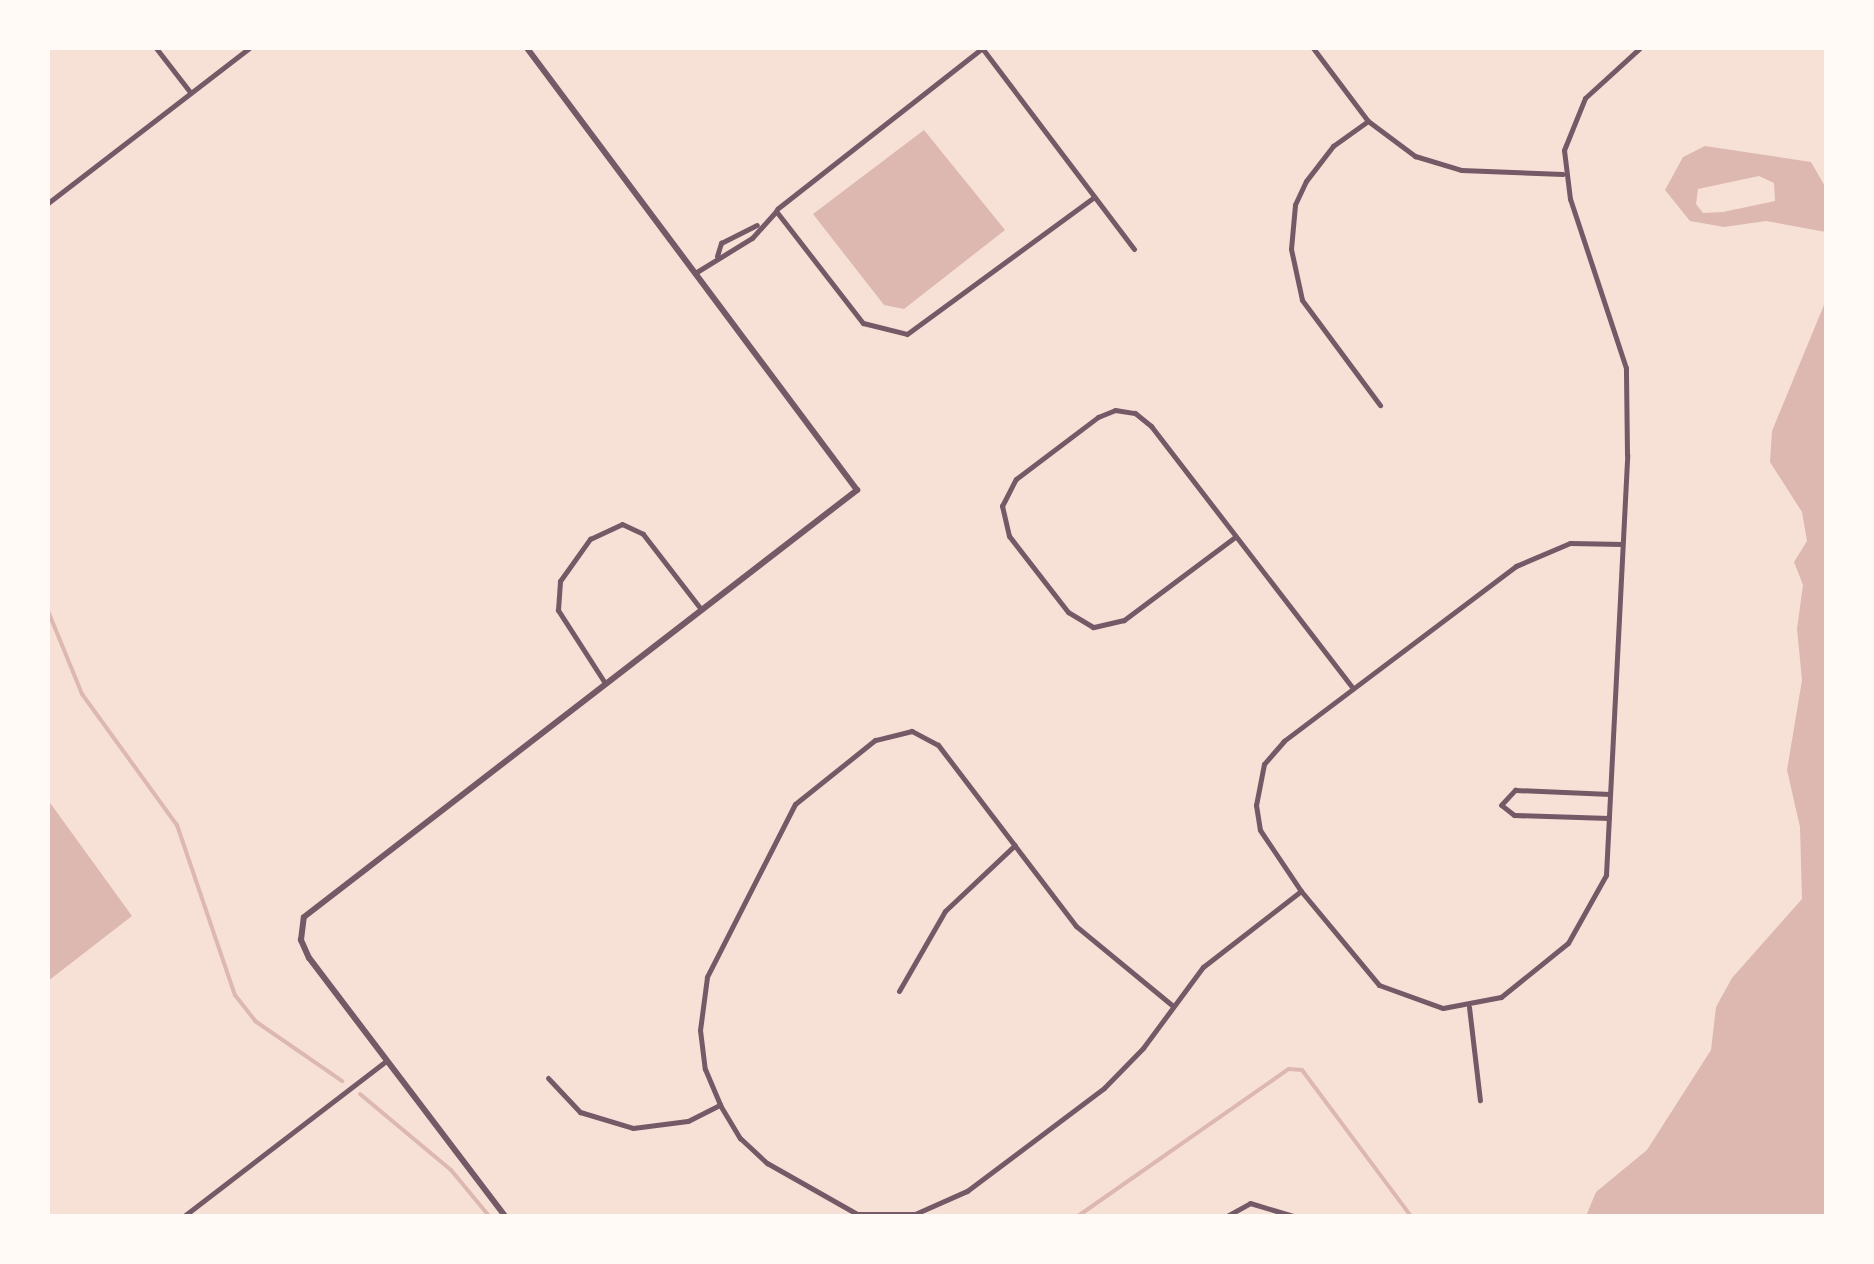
<!DOCTYPE html>
<html>
<head>
<meta charset="utf-8">
<style>
	body { margin:0 }
	#map { position:relative; width:1874px; height:1264px; overflow:hidden; background:#f7e1d7; font-family:"Fira Sans",sans-serif }
	div>[style] { position:absolute }
	.water>* { inset:0; background:#dcb8b0 }
	.stream>* { height:4px; margin:-2px; padding:0 2px; transform-origin:2px; border-radius:2px; background:#dcb8b0 }
	.minor>* { height:5px; margin:-2.5px; padding:0 2.5px; transform-origin:2.5px; border-radius:2.5px; background:#755966 }
	.tertiary>* { height:6px; margin:-3px; padding:0 3px; transform-origin:3px; border-radius:3px; background:#755966 }
	span { translate:-50% -50%; white-space:nowrap; text-align:center; line-height:1.15; -webkit-text-stroke:8px #fffaf5; paint-order:stroke }
	.frame { position:absolute; inset:0; border:50px solid #fffaf5; pointer-events:none }
</style>
</head>
<body>
<div id="map">
	<div class="water">
		<i style="clip-path:polygon(924px 130px,1005px 230px,904px 309px,884px 305px,813px 214px)"></i>
		<i style="clip-path:polygon(evenodd,1705px 146px,1811px 162px,1826px 188px,1826px 232px,1766px 221px,1724px 227px,1690px 221px,1665px 190px,1683px 157px,1705px 146px,1759px 176px,1774px 183px,1775px 201px,1723px 212px,1703px 213px,1696px 204px,1698px 189px,1759px 176px)"></i>
		<i style="clip-path:polygon(1826px 300px,1826px 1216px,1586px 1216px,1596px 1192px,1647px 1150px,1711px 1050px,1716px 1007px,1732px 978px,1802px 899px,1800px 827px,1787px 770px,1802px 680px,1797px 629px,1803px 585px,1794px 562px,1807px 541px,1802px 512px,1770px 462px,1772px 431px)"></i>
		<i style="clip-path:polygon(48px 800px,132px 916px,48px 981px)"></i>
	</div>
	<div class="stream">
		<i style="left:48px;top:611px;width:90px;rotate:67.7deg"></i>
		<i style="left:82px;top:694px;width:162px;rotate:54.1deg"></i>
		<i style="left:177px;top:825px;width:180px;rotate:71.2deg"></i>
		<i style="left:235px;top:995px;width:33px;rotate:52deg"></i>
		<i style="left:255px;top:1021px;width:106px;rotate:34.6deg"></i>
		<i style="left:360px;top:1094px;width:119px;rotate:39.9deg"></i>
		<i style="left:451px;top:1170px;width:60px;rotate:50.4deg"></i>
		<i style="left:1078px;top:1216px;width:257px;rotate:-34.9deg"></i>
		<i style="left:1289px;top:1069px;width:13px;rotate:4deg"></i>
		<i style="left:1302px;top:1070px;width:182px;rotate:53.3deg"></i>
	</div>
	<div class="minor">
		<i style="left:156px;top:48px;width:56px;rotate:52.3deg"></i>
		<i style="left:982px;top:48px;width:252px;rotate:52.9deg"></i>
		<i style="left:1313px;top:48px;width:91px;rotate:53deg"></i>
		<i style="left:1368px;top:121px;width:59px;rotate:36.7deg"></i>
		<i style="left:1415px;top:156px;width:48px;rotate:16.9deg"></i>
		<i style="left:1461px;top:170px;width:102px;rotate:2.2deg"></i>
		<i style="left:1368px;top:121px;width:43px;rotate:144.5deg"></i>
		<i style="left:1333px;top:146px;width:44px;rotate:127.6deg"></i>
		<i style="left:1306px;top:181px;width:26px;rotate:115deg"></i>
		<i style="left:1295px;top:205px;width:44px;rotate:95.2deg"></i>
		<i style="left:1291px;top:249px;width:52px;rotate:77.8deg"></i>
		<i style="left:1302px;top:300px;width:131px;rotate:53.4deg"></i>
		<i style="left:48px;top:203px;width:254px;rotate:-37.6deg"></i>
		<i style="left:777px;top:209px;width:261px;rotate:-38.1deg"></i>
		<i style="left:717px;top:256px;width:14px;rotate:-73deg"></i>
		<i style="left:721px;top:243px;width:40px;rotate:-26.6deg"></i>
		<i style="left:695px;top:273px;width:67px;rotate:-31.6deg"></i>
		<i style="left:752px;top:238px;width:36px;rotate:-48deg"></i>
		<i style="left:776px;top:211px;width:142px;rotate:52.2deg"></i>
		<i style="left:863px;top:323px;width:45px;rotate:14deg"></i>
		<i style="left:907px;top:334px;width:232px;rotate:-36.2deg"></i>
		<i style="left:1235px;top:537px;width:139px;rotate:143.2deg"></i>
		<i style="left:1124px;top:620px;width:32px;rotate:167deg"></i>
		<i style="left:1093px;top:627px;width:29px;rotate:-149deg"></i>
		<i style="left:1068px;top:612px;width:96px;rotate:-127.8deg"></i>
		<i style="left:1009px;top:536px;width:31px;rotate:-103deg"></i>
		<i style="left:1002px;top:506px;width:30px;rotate:-63deg"></i>
		<i style="left:1016px;top:479px;width:103px;rotate:-37.1deg"></i>
		<i style="left:1098px;top:417px;width:18px;rotate:-22deg"></i>
		<i style="left:1115px;top:410px;width:20px;rotate:9deg"></i>
		<i style="left:1135px;top:413px;width:21px;rotate:39deg"></i>
		<i style="left:1151px;top:426px;width:331px;rotate:52.4deg"></i>
		<i style="left:1622px;top:544px;width:52px;rotate:-178.9deg"></i>
		<i style="left:1570px;top:543px;width:59px;rotate:156.9deg"></i>
		<i style="left:1516px;top:566px;width:291px;rotate:143deg"></i>
		<i style="left:1284px;top:741px;width:30px;rotate:131deg"></i>
		<i style="left:1264px;top:764px;width:42px;rotate:101deg"></i>
		<i style="left:1256px;top:805px;width:25px;rotate:81deg"></i>
		<i style="left:1260px;top:830px;width:73px;rotate:56.1deg"></i>
		<i style="left:1301px;top:891px;width:122px;rotate:50.3deg"></i>
		<i style="left:1379px;top:985px;width:68px;rotate:19.8deg"></i>
		<i style="left:1443px;top:1008px;width:59px;rotate:-10.7deg"></i>
		<i style="left:1501px;top:997px;width:86px;rotate:-38.9deg"></i>
		<i style="left:1568px;top:943px;width:78px;rotate:-60.8deg"></i>
		<i style="left:1606px;top:875px;width:421px;rotate:-87.1deg"></i>
		<i style="left:1627px;top:455px;width:87px;rotate:-90.7deg"></i>
		<i style="left:1626px;top:368px;width:178px;rotate:-108.3deg"></i>
		<i style="left:1570px;top:199px;width:49px;rotate:-97deg"></i>
		<i style="left:1564px;top:150px;width:56px;rotate:-68deg"></i>
		<i style="left:1585px;top:98px;width:74px;rotate:-42.3deg"></i>
		<i style="left:605px;top:683px;width:87px;rotate:-122.8deg"></i>
		<i style="left:558px;top:610px;width:29px;rotate:-86deg"></i>
		<i style="left:560px;top:581px;width:52px;rotate:-54.5deg"></i>
		<i style="left:590px;top:539px;width:35px;rotate:-25deg"></i>
		<i style="left:622px;top:524px;width:23px;rotate:25deg"></i>
		<i style="left:643px;top:534px;width:95px;rotate:52.3deg"></i>
		<i style="left:1609px;top:818px;width:95px;rotate:-178.2deg"></i>
		<i style="left:1514px;top:815px;width:16px;rotate:-142deg"></i>
		<i style="left:1501px;top:805px;width:21px;rotate:-47deg"></i>
		<i style="left:1515px;top:790px;width:95px;rotate:2.4deg"></i>
		<i style="left:899px;top:991px;width:92px;rotate:-60.1deg"></i>
		<i style="left:945px;top:911px;width:96px;rotate:-43.3deg"></i>
		<i style="left:1173px;top:1006px;width:126px;rotate:-140.5deg"></i>
		<i style="left:1076px;top:926px;width:228px;rotate:-127.3deg"></i>
		<i style="left:938px;top:745px;width:30px;rotate:-152deg"></i>
		<i style="left:912px;top:731px;width:38px;rotate:166deg"></i>
		<i style="left:875px;top:740px;width:102px;rotate:141.3deg"></i>
		<i style="left:795px;top:804px;width:194px;rotate:117deg"></i>
		<i style="left:707px;top:977px;width:53px;rotate:97.5deg"></i>
		<i style="left:700px;top:1030px;width:39px;rotate:83deg"></i>
		<i style="left:705px;top:1069px;width:39px;rotate:67deg"></i>
		<i style="left:720px;top:1105px;width:39px;rotate:59deg"></i>
		<i style="left:740px;top:1138px;width:37px;rotate:43deg"></i>
		<i style="left:767px;top:1163px;width:103px;rotate:29.5deg"></i>
		<i style="left:857px;top:1214px;width:58px"></i>
		<i style="left:915px;top:1214px;width:57px;rotate:-23.9deg"></i>
		<i style="left:967px;top:1191px;width:171px;rotate:-36.9deg"></i>
		<i style="left:1104px;top:1088px;width:56px;rotate:-45.7deg"></i>
		<i style="left:1143px;top:1048px;width:101px;rotate:-53.5deg"></i>
		<i style="left:1203px;top:967px;width:124px;rotate:-37.8deg"></i>
		<i style="left:1469px;top:1007px;width:94px;rotate:83.3deg"></i>
		<i style="left:548px;top:1078px;width:47px;rotate:46.7deg"></i>
		<i style="left:580px;top:1112px;width:55px;rotate:16.8deg"></i>
		<i style="left:633px;top:1128px;width:55px;rotate:-7.3deg"></i>
		<i style="left:688px;top:1121px;width:36px;rotate:-27deg"></i>
		<i style="left:184px;top:1216px;width:255px;rotate:-37.5deg"></i>
		<i style="left:1227px;top:1216px;width:26px;rotate:-29deg"></i>
		<i style="left:1250px;top:1203px;width:45px;rotate:16.8deg"></i>
	</div>
	<div class="tertiary">
		<i style="left:505px;top:1216px;width:324px;rotate:-127.2deg"></i>
		<i style="left:309px;top:958px;width:20px;rotate:-114deg"></i>
		<i style="left:301px;top:940px;width:23px;rotate:-83deg"></i>
		<i style="left:304px;top:917px;width:699px;rotate:-37.67deg"></i>
		<i style="left:857px;top:490px;width:552px;rotate:-126.75deg"></i>
	</div>
	<div class="frame"></div>
</div>
</body>
</html>
